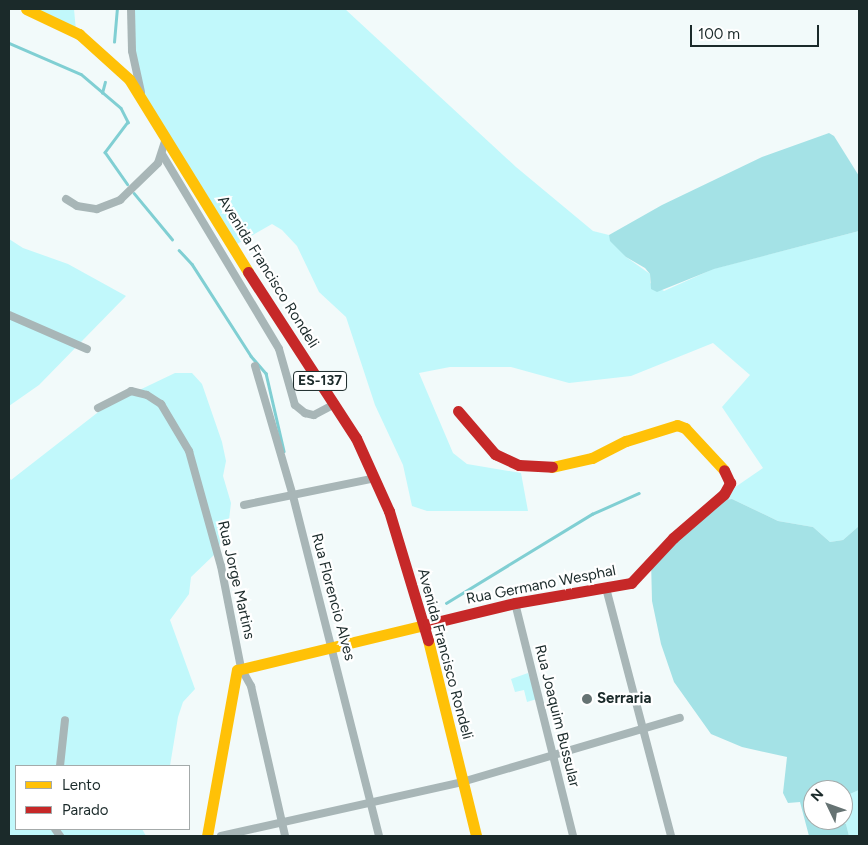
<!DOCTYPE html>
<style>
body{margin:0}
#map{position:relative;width:868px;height:845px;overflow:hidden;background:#f2fafa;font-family:Figtree,sans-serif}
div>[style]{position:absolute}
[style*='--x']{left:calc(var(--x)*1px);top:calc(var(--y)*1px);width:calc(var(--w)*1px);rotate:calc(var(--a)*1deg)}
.green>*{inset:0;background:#c1f8fb}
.forest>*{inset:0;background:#a4e2e6}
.stream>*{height:2.5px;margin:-1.25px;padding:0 1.25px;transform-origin:1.25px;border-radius:1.25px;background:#80cfd3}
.street>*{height:8px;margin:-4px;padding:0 4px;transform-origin:4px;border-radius:4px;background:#a8b6b7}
.slow>*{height:11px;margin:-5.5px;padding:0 5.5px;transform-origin:5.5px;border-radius:5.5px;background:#ffc107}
.jam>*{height:11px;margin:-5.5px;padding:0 5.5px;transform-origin:5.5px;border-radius:5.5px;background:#c62828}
.dots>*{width:14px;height:14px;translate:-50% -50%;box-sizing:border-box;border:2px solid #fff;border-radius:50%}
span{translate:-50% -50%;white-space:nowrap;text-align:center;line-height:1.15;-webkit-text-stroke:4.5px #fff;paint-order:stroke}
.shield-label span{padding:1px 4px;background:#fff;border:1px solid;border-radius:4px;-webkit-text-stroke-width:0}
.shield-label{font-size:14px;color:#1b2a2a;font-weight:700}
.street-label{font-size:15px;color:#1b2a2a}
.poi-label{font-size:15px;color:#1b2a2a;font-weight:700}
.left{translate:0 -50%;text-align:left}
.frame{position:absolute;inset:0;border:10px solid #1b2a2a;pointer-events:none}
.legend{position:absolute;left:15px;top:765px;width:175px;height:65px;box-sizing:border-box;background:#fff;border:1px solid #a4aaaa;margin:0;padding:6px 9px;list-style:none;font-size:15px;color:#1b2a2a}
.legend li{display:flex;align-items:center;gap:10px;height:25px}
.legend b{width:25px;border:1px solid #a4aaaa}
.north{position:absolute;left:803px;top:780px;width:50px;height:50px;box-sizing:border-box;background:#fff;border:1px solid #a4aaaa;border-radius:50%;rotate:312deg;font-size:14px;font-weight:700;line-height:20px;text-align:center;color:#1b2a2a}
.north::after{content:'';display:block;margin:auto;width:18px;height:22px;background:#667373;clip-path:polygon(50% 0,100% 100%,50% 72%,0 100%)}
.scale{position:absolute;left:690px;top:25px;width:129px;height:22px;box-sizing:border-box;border:2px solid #1b2a2a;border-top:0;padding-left:6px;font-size:15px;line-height:18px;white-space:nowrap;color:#1b2a2a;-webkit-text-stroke:4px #fff;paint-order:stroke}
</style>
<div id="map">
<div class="green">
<i style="clip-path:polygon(20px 9px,74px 9px,76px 31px,25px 10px)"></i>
<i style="clip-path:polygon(130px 9px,345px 9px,516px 167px,593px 231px,609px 235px,626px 257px,650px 274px,650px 283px,664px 291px,713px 269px,859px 231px,859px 526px,843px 540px,830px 542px,813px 527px,778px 521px,732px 499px,715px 501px,763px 468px,722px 407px,750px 375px,713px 343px,631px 376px,569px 383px,511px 367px,450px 367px,419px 373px,453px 453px,467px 464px,521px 473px,528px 511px,427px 511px,412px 506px,403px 465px,375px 405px,346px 317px,319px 292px,297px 246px,282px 230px,272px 224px,237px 244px,139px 86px)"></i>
<i style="clip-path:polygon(9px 239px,23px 248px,68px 264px,126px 296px,39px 385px,9px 406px)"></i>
<i style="clip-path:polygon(175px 373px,192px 373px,202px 384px,222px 442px,226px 461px,223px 476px,231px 503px,228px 528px,215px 554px,191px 577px,189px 594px,170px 620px,195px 689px,183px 702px,178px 717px,170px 766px,16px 766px,16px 829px,142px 829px,146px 836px,9px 836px,9px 477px,11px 480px,106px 406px)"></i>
<i style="clip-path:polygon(528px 673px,537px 699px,527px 702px,524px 690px,515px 692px,511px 679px)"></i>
<i style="clip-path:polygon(859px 790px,859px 836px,849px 836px,846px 824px,839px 820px,843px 820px,843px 797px)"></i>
</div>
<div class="forest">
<i style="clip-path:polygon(829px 133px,834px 136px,859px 176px,859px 231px,714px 269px,657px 292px,651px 289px,650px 274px,645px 268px,626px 257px,610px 241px,609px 235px,662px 205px,762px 157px)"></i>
<i style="clip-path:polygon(732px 499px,778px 521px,813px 527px,830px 542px,843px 540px,859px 526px,859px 790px,843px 797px,843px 790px,813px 790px,813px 820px,839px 820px,846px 824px,849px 836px,809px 836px,800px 802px,788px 803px,783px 793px,787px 757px,742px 747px,711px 734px,674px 682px,661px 644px,652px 601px,651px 560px,715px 501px)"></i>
</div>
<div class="stream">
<i style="--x:114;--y:42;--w:33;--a:-85"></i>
<i style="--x:9;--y:43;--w:78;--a:23.3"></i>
<i style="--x:81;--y:74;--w:52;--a:40.4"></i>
<i style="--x:121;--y:108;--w:16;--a:63"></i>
<i style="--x:128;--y:122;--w:38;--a:127"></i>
<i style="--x:105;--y:152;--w:39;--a:55"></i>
<i style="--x:102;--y:93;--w:11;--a:-75"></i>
<i style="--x:134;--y:193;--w:60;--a:50.4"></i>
<i style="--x:179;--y:250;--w:19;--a:47"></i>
<i style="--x:192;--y:264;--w:109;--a:57.3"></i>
<i style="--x:251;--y:356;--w:23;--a:49"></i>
<i style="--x:266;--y:373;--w:80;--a:77"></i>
<i style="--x:446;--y:603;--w:171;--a:-31.4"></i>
<i style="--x:592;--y:514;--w:51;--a:-24.1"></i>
</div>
<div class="street">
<i style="--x:131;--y:9;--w:42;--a:88.6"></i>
<i style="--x:132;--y:51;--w:42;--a:77.6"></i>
<i style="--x:162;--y:154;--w:227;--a:59"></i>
<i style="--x:279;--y:349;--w:58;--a:74.1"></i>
<i style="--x:295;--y:405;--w:13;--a:39"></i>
<i style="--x:305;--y:413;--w:9;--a:13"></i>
<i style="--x:314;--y:415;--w:24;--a:-28"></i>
<i style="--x:66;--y:199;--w:13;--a:32"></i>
<i style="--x:77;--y:206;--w:20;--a:9"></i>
<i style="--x:97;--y:209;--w:25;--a:-21"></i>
<i style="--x:120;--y:200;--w:53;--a:-44.2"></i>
<i style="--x:158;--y:163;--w:26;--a:-72"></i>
<i style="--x:9;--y:315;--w:85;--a:23.6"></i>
<i style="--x:255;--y:366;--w:135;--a:73.7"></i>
<i style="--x:293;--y:496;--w:351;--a:75.8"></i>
<i style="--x:98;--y:408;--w:37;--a:-27"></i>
<i style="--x:131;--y:391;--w:16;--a:14"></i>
<i style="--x:147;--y:395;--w:17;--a:33"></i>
<i style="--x:161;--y:404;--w:55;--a:59.2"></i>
<i style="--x:189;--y:451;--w:119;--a:74.5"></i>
<i style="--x:221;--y:566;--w:104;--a:78.9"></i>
<i style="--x:241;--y:668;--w:21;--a:61"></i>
<i style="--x:251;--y:686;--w:154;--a:77.2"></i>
<i style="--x:244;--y:505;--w:134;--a:-11.6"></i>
<i style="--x:606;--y:588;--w:256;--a:75.3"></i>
<i style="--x:515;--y:603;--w:240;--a:76"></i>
<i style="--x:60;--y:766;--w:46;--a:-83.8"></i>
<i style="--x:55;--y:829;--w:9;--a:54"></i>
<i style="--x:221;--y:836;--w:247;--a:-12.6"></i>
<i style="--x:462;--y:782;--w:227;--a:-16.4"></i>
</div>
<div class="slow">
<i style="--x:26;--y:9;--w:59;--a:25.3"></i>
<i style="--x:79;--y:34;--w:67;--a:42"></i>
<i style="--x:129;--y:79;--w:227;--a:58.3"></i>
<i style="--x:552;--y:467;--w:41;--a:-12.7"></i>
<i style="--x:592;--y:458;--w:38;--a:-27"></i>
<i style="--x:626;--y:441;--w:53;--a:-17.4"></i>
<i style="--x:677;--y:425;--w:9;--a:21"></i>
<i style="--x:685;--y:428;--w:57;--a:47.1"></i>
<i style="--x:428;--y:640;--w:202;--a:76.2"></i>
<i style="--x:207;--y:836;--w:169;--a:-79.8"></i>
<i style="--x:237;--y:670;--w:196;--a:-13.5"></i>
</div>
<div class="jam">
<i style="--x:248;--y:272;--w:198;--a:57"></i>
<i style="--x:356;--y:438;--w:80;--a:65.7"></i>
<i style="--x:389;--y:511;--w:135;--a:73.2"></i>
<i style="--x:458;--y:411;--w:57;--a:49.3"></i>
<i style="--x:495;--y:454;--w:26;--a:25"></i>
<i style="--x:519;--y:465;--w:33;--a:3"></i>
<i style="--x:428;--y:624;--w:89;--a:-13.6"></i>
<i style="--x:515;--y:603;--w:118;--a:-9.8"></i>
<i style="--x:631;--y:583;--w:62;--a:-47"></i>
<i style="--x:673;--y:538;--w:67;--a:-40.8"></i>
<i style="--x:724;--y:494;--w:13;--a:-61"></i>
<i style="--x:730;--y:483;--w:14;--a:-115"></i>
</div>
<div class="dots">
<i style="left:587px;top:699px;background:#667373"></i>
</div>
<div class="shield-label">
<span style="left:320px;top:381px">ES-137</span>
</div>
<div class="street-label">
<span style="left:268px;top:272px;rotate:58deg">Avenida Francisco Rondeli</span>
<span style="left:236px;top:580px;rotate:77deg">Rua Jorge Martins</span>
<span style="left:541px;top:585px;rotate:-11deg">Rua Germano Wesphal</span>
<span style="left:333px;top:597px;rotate:75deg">Rua Florencio Alves</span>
<span style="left:445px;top:654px;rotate:75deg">Avenida Francisco Rondeli</span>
<span style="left:557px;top:716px;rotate:76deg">Rua Joaquim Bussular</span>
</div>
<div class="poi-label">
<span class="left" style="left:597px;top:699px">Serraria</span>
</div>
<div class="frame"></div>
<ul class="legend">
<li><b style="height:6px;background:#ffc107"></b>Lento</li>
<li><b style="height:6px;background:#c62828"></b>Parado</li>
</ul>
<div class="north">N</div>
<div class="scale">100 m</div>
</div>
